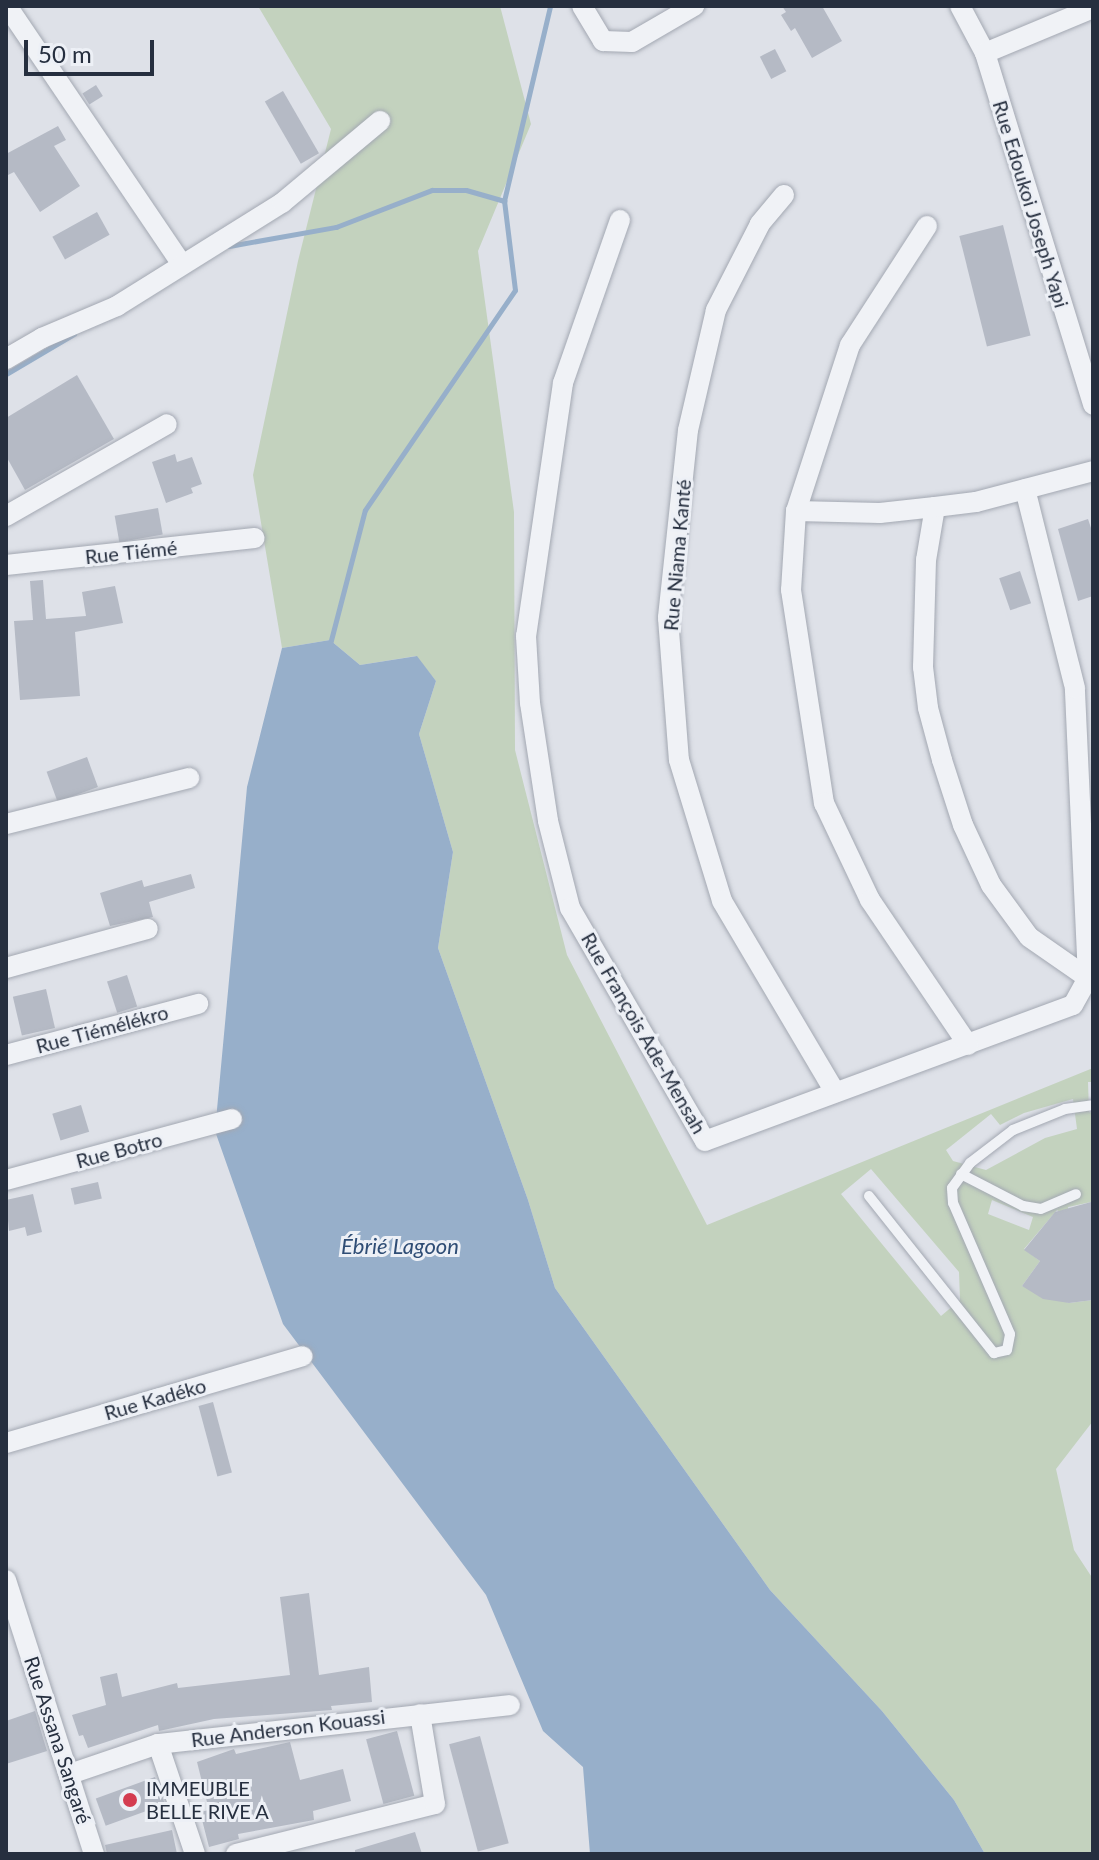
<!DOCTYPE html>
<meta charset="utf-8">
<style>
body{margin:0}
#map{position:relative;width:1099px;height:1860px;overflow:hidden;background:#dee1e8;font-family:Lato,sans-serif}
div>[style]{position:absolute}
[style*='--x']{left:calc(var(--x)*1px);top:calc(var(--y)*1px);width:calc(var(--w)*1px);rotate:calc(var(--a)*1deg)}
.green>*{inset:0;background:#c3d2be}
.water>*{inset:0;background:#97afca}
.stream>*{height:5px;margin:-2.5px;padding:0 2.5px;transform-origin:2.5px;border-radius:2.5px;background:#97afca}
.building>*{inset:0;background:#b5bac5;transform-origin:0 0}
.roads{filter:drop-shadow(0 0 2px #a3a8b2) drop-shadow(0 0 2px #a3a8b2)}
.lane>*{height:10px;margin:-5px;padding:0 5px;transform-origin:5px;border-radius:5px;background:#f0f2f6}
.street>*{height:20px;margin:-10px;padding:0 10px;transform-origin:10px;border-radius:10px;background:#f0f2f6}
.dots>*{width:22px;height:22px;translate:-50% -50%;box-sizing:border-box;border:4px solid #edf0f6;border-radius:50%}
span{translate:-50% -50%;white-space:nowrap;text-align:center;line-height:1.15;-webkit-text-stroke:6px #edf0f6;paint-order:stroke}
.street-label{font-size:20px;color:#262f3f}
.poi-label{font-size:20px;color:#262f3f}
.left{translate:0 -50%;text-align:left}
.water-label{font-size:22px;color:#2f4d75;font-style:italic}
.frame{position:absolute;inset:0;border:8px solid #262f3f;pointer-events:none}
.scale{position:absolute;left:24px;top:40px;width:130px;height:36px;box-sizing:border-box;border:4px solid #262f3f;border-top:0;padding-left:10px;font-size:24px;line-height:28px;white-space:nowrap;color:#262f3f;-webkit-text-stroke:6px #edf0f6;paint-order:stroke}
</style>
<div id="map">
<div class="green">
<i style="clip-path:polygon(evenodd,258px 6px,500px 6px,531px 124px,478px 251px,514px 512px,515px 750px,567px 955px,707px 1225px,1093px 1068px,1093px 1082px,1088px 1082px,1089px 1112px,1093px 1113px,1093px 1210px,1091px 1202px,1068px 1207px,1069px 1218px,1057px 1210px,1024px 1249px,1040px 1261px,1022px 1286px,1069px 1303px,1093px 1300px,1093px 1421px,1056px 1469px,1074px 1550px,1093px 1579px,1093px 1854px,985px 1854px,954px 1800px,882px 1711px,770px 1590px,555px 1288px,528px 1200px,438px 948px,453px 852px,419px 734px,436px 681px,416px 656px,360px 665px,330px 640px,282px 648px,253px 475px,298px 261px,331px 129px,258px 6px,1073px 1099px,1077px 1129px,1045px 1138px,986px 1170px,953px 1161px,946px 1150px,991px 1114px,1000px 1125px,1024px 1113px,1073px 1099px,258px 6px,871px 1169px,959px 1272px,960px 1300px,941px 1316px,841px 1194px,871px 1169px,258px 6px,992px 1200px,1033px 1217px,1029px 1230px,988px 1214px,992px 1200px)"></i>
</div>
<div class="water">
<i style="clip-path:polygon(330px 640px,360px 665px,417px 656px,436px 681px,419px 734px,453px 852px,438px 948px,528px 1200px,555px 1288px,770px 1590px,882px 1711px,954px 1800px,985px 1854px,590px 1854px,583px 1767px,543px 1731px,486px 1595px,283px 1324px,215px 1131px,247px 787px,282px 648px)"></i>
</div>
<div class="stream">
<i style="--x:229;--y:246;--w:109;--a:-10.1"></i>
<i style="--x:336;--y:227;--w:103;--a:-21.1"></i>
<i style="--x:432;--y:190;--w:34;--a:0"></i>
<i style="--x:466;--y:190;--w:40;--a:16"></i>
<i style="--x:6;--y:374;--w:79;--a:-30.5"></i>
<i style="--x:330;--y:644;--w:138;--a:-75.4"></i>
<i style="--x:365;--y:510;--w:266;--a:-55.7"></i>
<i style="--x:515;--y:290;--w:90;--a:-97"></i>
<i style="--x:504;--y:201;--w:200;--a:-76.7"></i>
</div>
<div class="building">
<i style="clip-path:polygon(782px 6px,822px 6px,842px 41px,812px 58px,795px 28px,791px 31px,781px 15px,786px 12px)"></i>
<i style="left:775px;top:49px;width:25px;height:17px;rotate:63deg"></i>
<i style="left:96px;top:85px;width:13px;height:16px;rotate:58deg"></i>
<i style="left:283px;top:91px;width:72px;height:21px;rotate:60deg"></i>
<i style="clip-path:polygon(58px 126px,66px 140px,54px 146px,80px 186px,40px 212px,14px 172px,6px 176px,6px 154px)"></i>
<i style="left:97px;top:212px;width:26px;height:51px;rotate:61deg"></i>
<i style="left:1003px;top:225px;width:114px;height:45px;rotate:76deg"></i>
<i style="clip-path:polygon(77px 375px,114px 439px,25px 490px,6px 456px,6px 418px)"></i>
<i style="clip-path:polygon(175px 454px,177px 462px,192px 457px,202px 484px,191px 488px,193px 493px,166px 503px,152px 462px)"></i>
<i style="left:158px;top:508px;width:27px;height:44px;rotate:80deg"></i>
<i style="clip-path:polygon(1088px 519px,1093px 534px,1093px 596px,1078px 601px,1058px 529px)"></i>
<i style="left:1020px;top:571px;width:34px;height:22px;rotate:71deg"></i>
<i style="clip-path:polygon(43px 580px,46px 619px,86px 616px,82px 592px,115px 586px,123px 623px,75px 632px,80px 696px,20px 700px,14px 621px,33px 620px,30px 581px)"></i>
<i style="left:87px;top:757px;width:32px;height:43px;rotate:70deg"></i>
<i style="clip-path:polygon(191px 874px,195px 888px,149px 902px,153px 917px,110px 926px,100px 893px,142px 880px,144px 887px)"></i>
<i style="left:127px;top:975px;width:33px;height:21px;rotate:72deg"></i>
<i style="left:46px;top:989px;width:40px;height:34px;rotate:77deg"></i>
<i style="left:81px;top:1105px;width:28px;height:30px;rotate:73deg"></i>
<i style="left:98px;top:1182px;width:17px;height:28px;rotate:77deg"></i>
<i style="clip-path:polygon(33px 1194px,42px 1232px,27px 1236px,25px 1227px,9px 1231px,6px 1200px)"></i>
<i style="clip-path:polygon(1091px 1202px,1093px 1300px,1069px 1303px,1043px 1299px,1022px 1286px,1040px 1261px,1024px 1250px,1055px 1212px)"></i>
<i style="left:213px;top:1402px;width:73px;height:15px;rotate:75deg"></i>
<i style="clip-path:polygon(309px 1593px,319px 1675px,369px 1667px,372px 1702px,331px 1706px,332px 1710px,214px 1719px,159px 1731px,158px 1725px,88px 1748px,83px 1735px,79px 1736px,72px 1715px,106px 1705px,100px 1677px,117px 1673px,122px 1697px,177px 1683px,178px 1688px,290px 1675px,280px 1597px)"></i>
<i style="clip-path:polygon(35px 1711px,47px 1751px,6px 1764px,6px 1721px)"></i>
<i style="left:397px;top:1731px;width:67px;height:32px;rotate:75deg"></i>
<i style="left:480px;top:1736px;width:111px;height:32px;rotate:75deg"></i>
<i style="clip-path:polygon(290px 1742px,300px 1780px,343px 1769px,351px 1801px,313px 1811px,314px 1820px,238px 1834px,239px 1839px,209px 1847px,200px 1812px,209px 1810px,197px 1762px,234px 1749px,236px 1754px)"></i>
<i style="left:155px;top:1777px;width:29px;height:63px;rotate:70deg"></i>
<i style="clip-path:polygon(172px 1830px,177px 1854px,107px 1854px,105px 1845px)"></i>
<i style="clip-path:polygon(415px 1832px,422px 1854px,355px 1854px,355px 1850px)"></i>
</div>
<div class="roads">
<div class="lane">
<i style="--x:961;--y:1174;--w:70;--a:27.3"></i>
<i style="--x:1023;--y:1206;--w:18;--a:9"></i>
<i style="--x:1041;--y:1209;--w:38;--a:-23"></i>
<i style="--x:869;--y:1196;--w:201;--a:51.5"></i>
<i style="--x:994;--y:1353;--w:13;--a:-13"></i>
<i style="--x:1007;--y:1350;--w:16;--a:-79"></i>
<i style="--x:1010;--y:1334;--w:143;--a:-113.5"></i>
<i style="--x:953;--y:1203;--w:15;--a:-94"></i>
<i style="--x:952;--y:1188;--w:31;--a:-54"></i>
<i style="--x:970;--y:1163;--w:54;--a:-37.5"></i>
<i style="--x:1013;--y:1130;--w:56;--a:-22"></i>
<i style="--x:1065;--y:1109;--w:28;--a:-8"></i>
</div>
<div class="street">
<i style="--x:7;--y:6;--w:312;--a:55.9"></i>
<i style="--x:582;--y:6;--w:41;--a:59"></i>
<i style="--x:603;--y:41;--w:29;--a:2"></i>
<i style="--x:632;--y:42;--w:72;--a:-30.1"></i>
<i style="--x:960;--y:6;--w:53;--a:62"></i>
<i style="--x:985;--y:53;--w:368;--a:72.9"></i>
<i style="--x:985;--y:53;--w:117;--a:-22.6"></i>
<i style="--x:784;--y:195;--w:38;--a:130"></i>
<i style="--x:760;--y:224;--w:97;--a:117.1"></i>
<i style="--x:716;--y:310;--w:123;--a:103.1"></i>
<i style="--x:688;--y:430;--w:189;--a:96.1"></i>
<i style="--x:668;--y:618;--w:142;--a:85.6"></i>
<i style="--x:679;--y:760;--w:147;--a:73"></i>
<i style="--x:722;--y:901;--w:222;--a:59.4"></i>
<i style="--x:620;--y:220;--w:173;--a:109.3"></i>
<i style="--x:563;--y:383;--w:256;--a:98.3"></i>
<i style="--x:526;--y:636;--w:67;--a:86.6"></i>
<i style="--x:530;--y:703;--w:119;--a:81.3"></i>
<i style="--x:548;--y:821;--w:90;--a:75.8"></i>
<i style="--x:570;--y:908;--w:269;--a:59.9"></i>
<i style="--x:705;--y:1141;--w:392;--a:-20.3"></i>
<i style="--x:1073;--y:1005;--w:31;--a:-61"></i>
<i style="--x:1088;--y:978;--w:290;--a:-92.6"></i>
<i style="--x:1075;--y:688;--w:205;--a:-104.1"></i>
<i style="--x:927;--y:226;--w:142;--a:122.9"></i>
<i style="--x:850;--y:345;--w:175;--a:108"></i>
<i style="--x:796;--y:511;--w:79;--a:93.6"></i>
<i style="--x:791;--y:590;--w:216;--a:81.2"></i>
<i style="--x:824;--y:803;--w:107;--a:64.6"></i>
<i style="--x:870;--y:900;--w:175;--a:55.9"></i>
<i style="--x:6;--y:359;--w:42;--a:-30.3"></i>
<i style="--x:42;--y:338;--w:82;--a:-23.1"></i>
<i style="--x:117;--y:306;--w:195;--a:-32"></i>
<i style="--x:282;--y:203;--w:128;--a:-39.9"></i>
<i style="--x:935;--y:507;--w:54;--a:99.6"></i>
<i style="--x:926;--y:560;--w:107;--a:91.6"></i>
<i style="--x:923;--y:667;--w:41;--a:83"></i>
<i style="--x:928;--y:708;--w:54;--a:74.9"></i>
<i style="--x:942;--y:760;--w:68;--a:72.1"></i>
<i style="--x:963;--y:825;--w:66;--a:65"></i>
<i style="--x:991;--y:885;--w:64;--a:53.8"></i>
<i style="--x:1029;--y:937;--w:72;--a:34.8"></i>
<i style="--x:796;--y:511;--w:84;--a:1.4"></i>
<i style="--x:880;--y:513;--w:55;--a:-6.2"></i>
<i style="--x:935;--y:507;--w:41;--a:-7"></i>
<i style="--x:976;--y:502;--w:121;--a:-14.8"></i>
<i style="--x:6;--y:516;--w:185;--a:-29.7"></i>
<i style="--x:6;--y:565;--w:250;--a:-6.2"></i>
<i style="--x:6;--y:824;--w:189;--a:-14.1"></i>
<i style="--x:6;--y:968;--w:147;--a:-15.4"></i>
<i style="--x:6;--y:1055;--w:199;--a:-14.9"></i>
<i style="--x:6;--y:1180;--w:234;--a:-15.1"></i>
<i style="--x:6;--y:1443;--w:309;--a:-16.3"></i>
<i style="--x:6;--y:1580;--w:288;--a:72.2"></i>
<i style="--x:158;--y:1744;--w:116;--a:71.4"></i>
<i style="--x:70;--y:1774;--w:93;--a:-18.8"></i>
<i style="--x:158;--y:1744;--w:354;--a:-6.3"></i>
<i style="--x:236;--y:1854;--w:205;--a:-14.1"></i>
<i style="--x:435;--y:1804;--w:91;--a:-99.5"></i>
</div>
</div>
<div class="dots">
<i style="left:130px;top:1800px;background:#d43c50"></i>
</div>
<div class="street-label">
<span style="left:1031px;top:204px;rotate:73deg">Rue Edoukoi Joseph Yapi</span>
<span style="left:131px;top:552px;rotate:-6deg">Rue Tiémé</span>
<span style="left:677px;top:555px;rotate:-85deg">Rue Niama Kanté</span>
<span style="left:102px;top:1029px;rotate:-15deg">Rue Tiémélékro</span>
<span style="left:644px;top:1033px;rotate:60deg">Rue François Ade-Mensah</span>
<span style="left:119px;top:1150px;rotate:-15deg">Rue Botro</span>
<span style="left:155px;top:1399px;rotate:-16deg">Rue Kadéko</span>
<span style="left:288px;top:1728px;rotate:-7deg">Rue Anderson Kouassi</span>
<span style="left:58px;top:1740px;rotate:72deg">Rue Assana Sangaré</span>
</div>
<div class="poi-label">
<span class="left" style="left:146px;top:1800px">IMMEUBLE<br>BELLE RIVE A</span>
</div>
<div class="water-label">
<span style="left:400px;top:1246px">Ébrié Lagoon</span>
</div>
<div class="frame"></div>
<div class="scale">50 m</div>
</div>
